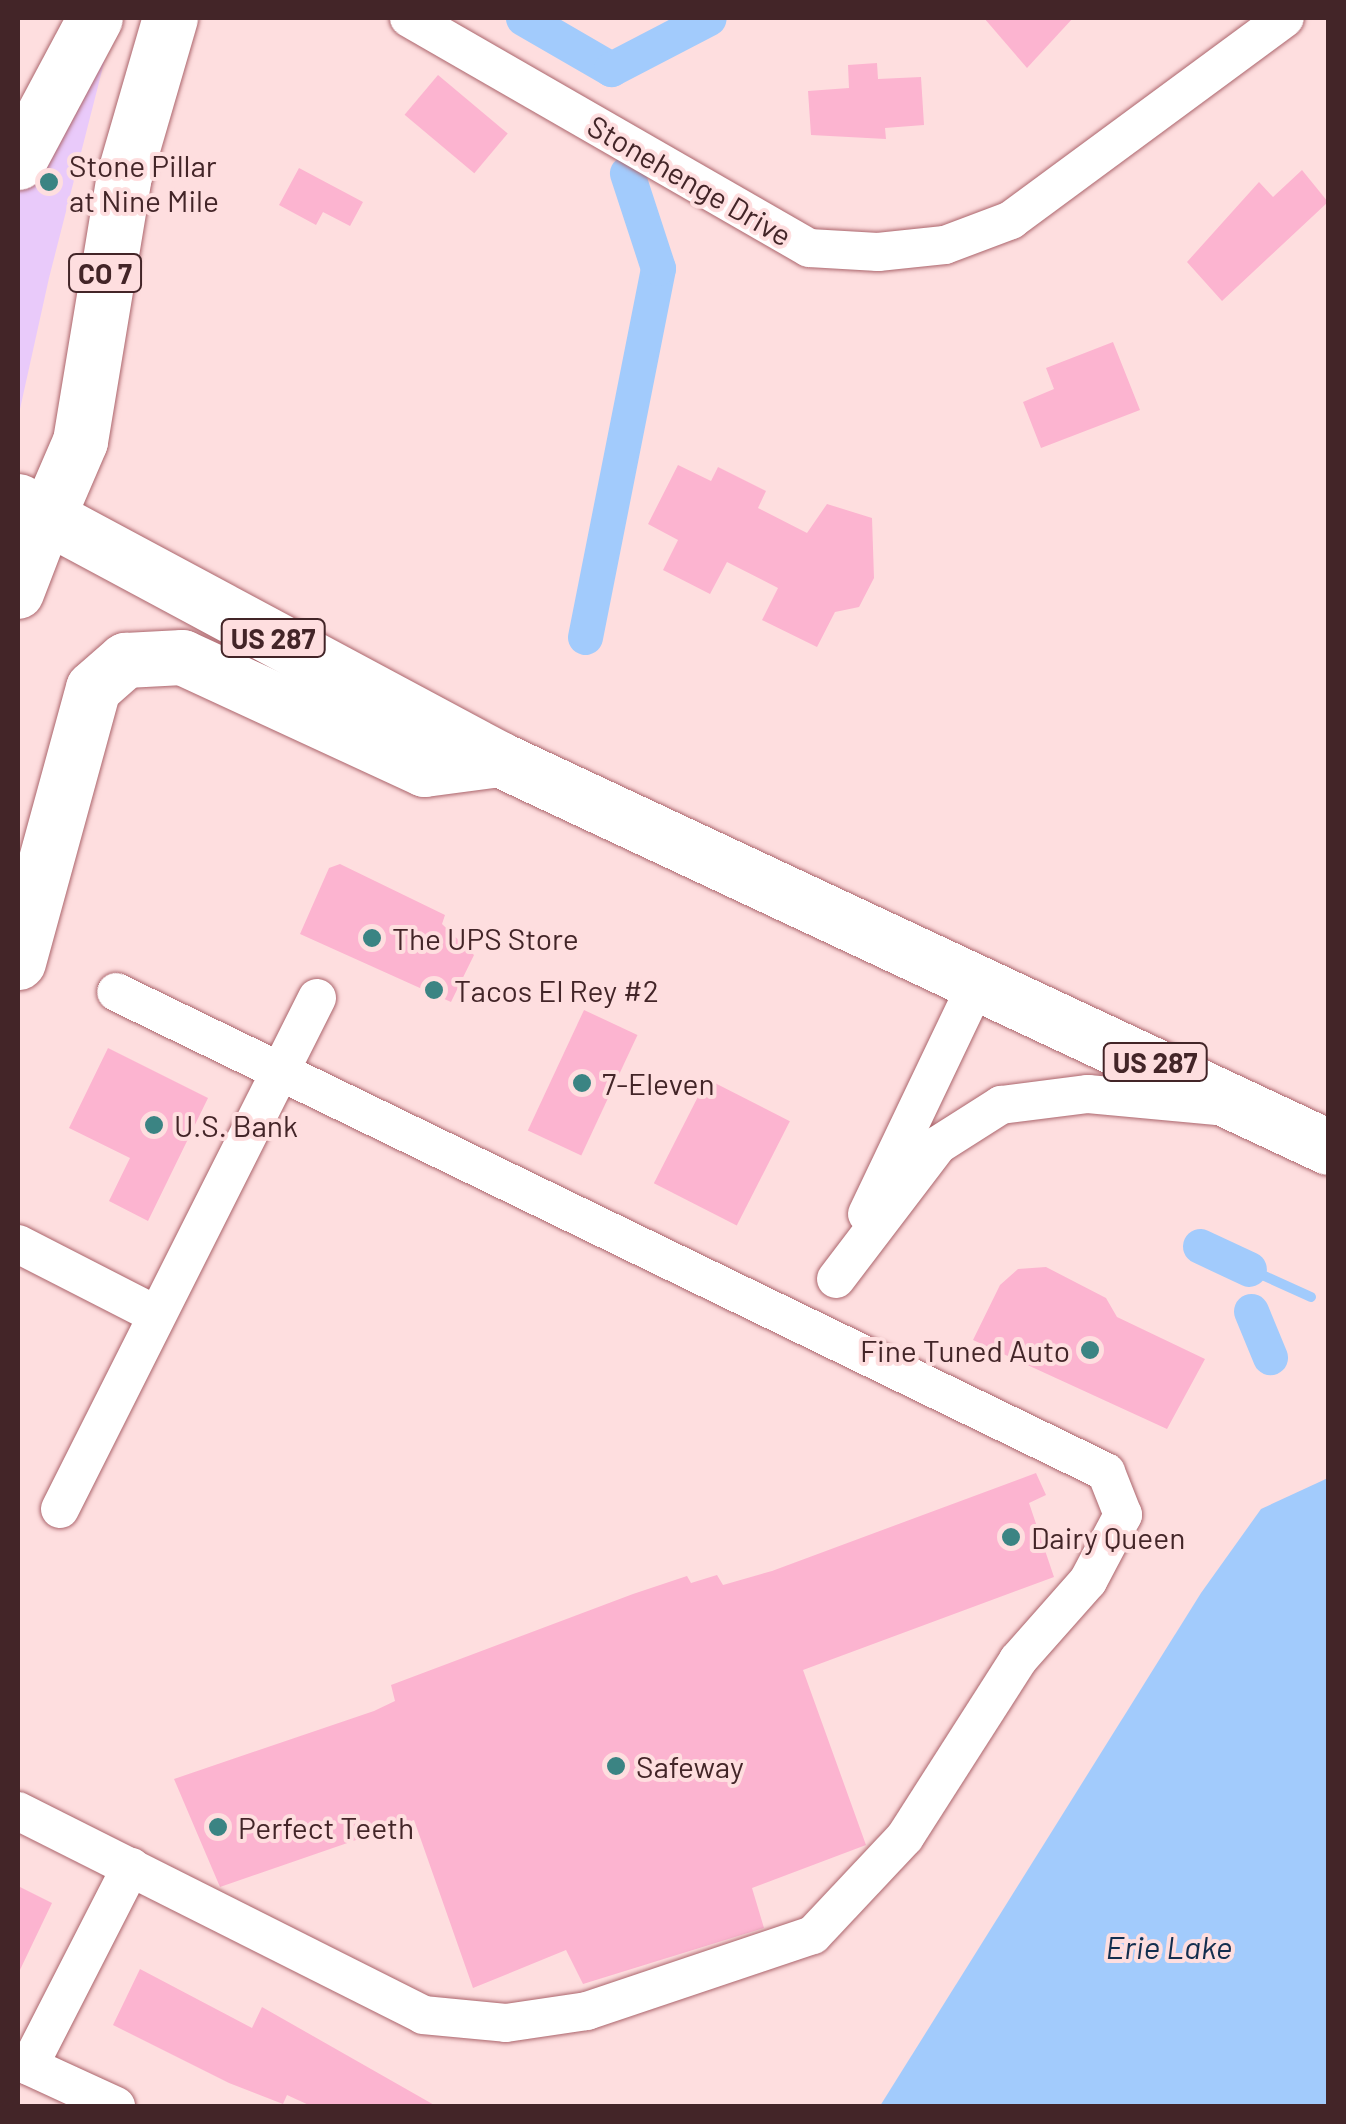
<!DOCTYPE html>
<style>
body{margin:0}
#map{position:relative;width:1346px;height:2124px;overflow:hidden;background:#fededf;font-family:Barlow,sans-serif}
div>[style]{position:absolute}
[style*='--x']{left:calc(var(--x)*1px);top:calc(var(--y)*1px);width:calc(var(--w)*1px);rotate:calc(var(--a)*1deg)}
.green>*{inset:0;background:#e9cafa}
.water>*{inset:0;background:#a2cbfc}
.stream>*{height:10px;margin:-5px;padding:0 5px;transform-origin:5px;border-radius:5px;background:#a2cbfc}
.canal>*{height:35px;margin:-17.5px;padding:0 17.5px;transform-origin:17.5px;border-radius:17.5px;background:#a2cbfc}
.building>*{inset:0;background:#fcb4d0;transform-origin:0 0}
.roads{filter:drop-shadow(0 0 2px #ab656c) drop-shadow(0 0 2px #ab656c)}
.street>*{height:38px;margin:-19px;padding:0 19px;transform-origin:19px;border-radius:19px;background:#fff}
.secondary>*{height:52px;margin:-26px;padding:0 26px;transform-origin:26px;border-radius:26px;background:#fff}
.primary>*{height:55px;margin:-27.5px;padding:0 27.5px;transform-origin:27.5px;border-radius:27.5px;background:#fff}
.dots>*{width:28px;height:28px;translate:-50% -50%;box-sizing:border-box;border:5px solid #fededf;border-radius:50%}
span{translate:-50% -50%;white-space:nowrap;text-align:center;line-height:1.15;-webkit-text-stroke:8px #fededf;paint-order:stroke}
.shield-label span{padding:2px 8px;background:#fededf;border:2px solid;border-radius:8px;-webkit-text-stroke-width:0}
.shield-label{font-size:28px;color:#432528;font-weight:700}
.poi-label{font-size:30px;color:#432528}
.left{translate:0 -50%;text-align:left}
.right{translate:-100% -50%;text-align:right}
.street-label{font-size:30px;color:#432528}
.water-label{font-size:32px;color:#132e4e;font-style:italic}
.frame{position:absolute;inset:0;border:20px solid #432528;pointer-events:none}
</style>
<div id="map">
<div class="green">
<i style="clip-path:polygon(107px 51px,49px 278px,18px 418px,18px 184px)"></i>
</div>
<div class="water">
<i style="clip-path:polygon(1328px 1478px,1328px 2106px,880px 2106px,1201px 1593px,1261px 1509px)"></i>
</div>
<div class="stream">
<i style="--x:1249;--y:1269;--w:68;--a:24.3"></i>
</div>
<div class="canal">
<i style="--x:523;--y:18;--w:102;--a:30.1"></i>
<i style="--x:611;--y:69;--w:110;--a:-27.5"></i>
<i style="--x:585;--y:637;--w:376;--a:-78.8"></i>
<i style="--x:658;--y:268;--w:100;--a:-108.1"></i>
<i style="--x:1200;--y:1246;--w:54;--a:25.1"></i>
<i style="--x:1251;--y:1311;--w:50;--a:67.6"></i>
</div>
<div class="building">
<i style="clip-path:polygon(984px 18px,1073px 18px,1027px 68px)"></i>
<i style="clip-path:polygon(877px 63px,878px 79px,921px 77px,924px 125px,885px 128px,886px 139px,811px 135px,808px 91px,849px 88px,848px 65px)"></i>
<i style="left:438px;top:75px;width:91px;height:52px;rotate:40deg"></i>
<i style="clip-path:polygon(299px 168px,363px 202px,350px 226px,323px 212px,316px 225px,279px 205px)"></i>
<i style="clip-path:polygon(1302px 170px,1328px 202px,1222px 301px,1187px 262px,1259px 182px,1273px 197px)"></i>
<i style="clip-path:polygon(1113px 342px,1140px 410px,1041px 448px,1023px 402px,1054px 389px,1046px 368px)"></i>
<i style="clip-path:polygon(678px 465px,711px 481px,718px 467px,766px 491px,758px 508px,807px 533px,827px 504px,872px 518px,874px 578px,859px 607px,835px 612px,817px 647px,762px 620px,778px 588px,727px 562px,710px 594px,663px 570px,678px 540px,648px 524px)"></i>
<i style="clip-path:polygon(340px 864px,445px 915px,442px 924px,474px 955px,451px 1002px,300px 934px,329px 868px)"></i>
<i style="left:584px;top:1010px;width:59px;height:133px;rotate:25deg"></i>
<i style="clip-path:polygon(108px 1048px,208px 1098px,148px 1221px,109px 1201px,130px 1158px,69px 1128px)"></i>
<i style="left:707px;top:1079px;width:93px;height:117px;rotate:27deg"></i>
<i style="clip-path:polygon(1046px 1267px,1106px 1298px,1117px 1317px,1205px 1359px,1167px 1429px,973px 1340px,1000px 1285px,1018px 1269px)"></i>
<i style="clip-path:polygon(1036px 1473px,1046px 1495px,1029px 1503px,1054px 1577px,803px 1670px,866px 1845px,752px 1888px,764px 1928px,583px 1984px,566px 1950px,473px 1988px,414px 1820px,220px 1887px,174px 1779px,374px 1711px,395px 1701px,391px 1685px,633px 1594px,687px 1576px,691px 1583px,717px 1575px,723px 1585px,772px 1571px)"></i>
<i style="clip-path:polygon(18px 1886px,52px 1903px,18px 1974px)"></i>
<i style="clip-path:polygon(140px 1969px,252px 2028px,262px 2007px,436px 2106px,311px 2106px,287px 2095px,283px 2104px,229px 2083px,113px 2025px)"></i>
</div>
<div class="roads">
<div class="street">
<i style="--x:409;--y:18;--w:461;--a:29.9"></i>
<i style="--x:809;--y:248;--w:69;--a:3.3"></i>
<i style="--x:878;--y:252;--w:67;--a:-6"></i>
<i style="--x:945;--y:245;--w:71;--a:-20.7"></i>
<i style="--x:1011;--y:220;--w:340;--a:-36.4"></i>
<i style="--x:867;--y:1214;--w:263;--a:-64.5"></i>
<i style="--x:18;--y:1244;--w:156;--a:27.1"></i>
<i style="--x:836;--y:1279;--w:168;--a:-52.7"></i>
<i style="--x:938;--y:1145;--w:75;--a:-32.4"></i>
<i style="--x:1001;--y:1105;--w:88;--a:-7.2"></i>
<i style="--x:1088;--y:1094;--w:127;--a:5.4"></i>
<i style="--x:60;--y:1509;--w:572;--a:-63.3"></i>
<i style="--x:18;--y:1811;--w:453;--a:26.7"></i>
<i style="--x:423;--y:2015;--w:83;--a:5.5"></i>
<i style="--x:506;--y:2023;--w:82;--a:-8.4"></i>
<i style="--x:587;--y:2011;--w:238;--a:-18.6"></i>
<i style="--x:813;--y:1935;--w:134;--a:-46.8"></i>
<i style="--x:905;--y:1837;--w:210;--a:-57.4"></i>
<i style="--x:1018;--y:1660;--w:106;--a:-48.5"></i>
<i style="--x:1088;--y:1581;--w:75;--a:-62.1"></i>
<i style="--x:1123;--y:1515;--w:46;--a:-111.6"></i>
<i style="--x:1106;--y:1472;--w:1100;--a:-154.13"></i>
<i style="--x:18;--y:2061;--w:108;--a:24.7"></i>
<i style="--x:29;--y:2066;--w:224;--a:-62.9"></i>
</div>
<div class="secondary">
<i style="--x:18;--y:593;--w:78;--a:-69"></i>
</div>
<div class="primary">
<i style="--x:18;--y:162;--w:163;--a:-61.9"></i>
<i style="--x:18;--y:501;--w:546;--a:28.21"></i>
<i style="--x:499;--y:759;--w:915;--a:25.08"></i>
<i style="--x:46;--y:520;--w:86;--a:-66.7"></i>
<i style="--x:80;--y:441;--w:269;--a:-80.6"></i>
<i style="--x:124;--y:176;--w:165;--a:-73.8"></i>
<i style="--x:18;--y:962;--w:284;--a:-74.7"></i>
<i style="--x:93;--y:688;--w:43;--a:-41.2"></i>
<i style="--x:125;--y:660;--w:57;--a:-3"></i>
<i style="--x:182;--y:657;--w:267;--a:24.8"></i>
<i style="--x:424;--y:769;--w:76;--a:-7.6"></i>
</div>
</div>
<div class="dots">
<i style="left:49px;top:182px;background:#3b8483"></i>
<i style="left:372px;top:938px;background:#3b8483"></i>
<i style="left:434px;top:990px;background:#3b8483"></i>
<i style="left:582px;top:1083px;background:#3b8483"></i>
<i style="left:154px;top:1125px;background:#3b8483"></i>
<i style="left:1090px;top:1350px;background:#3b8483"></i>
<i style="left:1011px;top:1537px;background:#3b8483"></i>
<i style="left:616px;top:1766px;background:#3b8483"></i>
<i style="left:218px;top:1827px;background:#3b8483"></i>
</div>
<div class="shield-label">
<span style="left:105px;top:273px">CO 7</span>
<span style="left:273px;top:638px">US 287</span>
<span style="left:1155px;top:1062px">US 287</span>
</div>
<div class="poi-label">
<span class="left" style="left:69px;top:182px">Stone Pillar<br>at Nine Mile</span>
<span class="left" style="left:392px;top:938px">The UPS Store</span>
<span class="left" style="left:454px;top:990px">Tacos El Rey #2</span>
<span class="left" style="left:602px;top:1083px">7-Eleven</span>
<span class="left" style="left:174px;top:1125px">U.S. Bank</span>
<span class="right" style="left:1070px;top:1350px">Fine Tuned Auto</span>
<span class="left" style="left:1031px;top:1537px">Dairy Queen</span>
<span class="left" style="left:636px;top:1766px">Safeway</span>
<span class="left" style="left:238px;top:1827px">Perfect Teeth</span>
</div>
<div class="street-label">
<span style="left:690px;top:180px;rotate:30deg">Stonehenge Drive</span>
</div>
<div class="water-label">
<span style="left:1169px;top:1946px">Erie Lake</span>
</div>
<div class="frame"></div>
</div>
